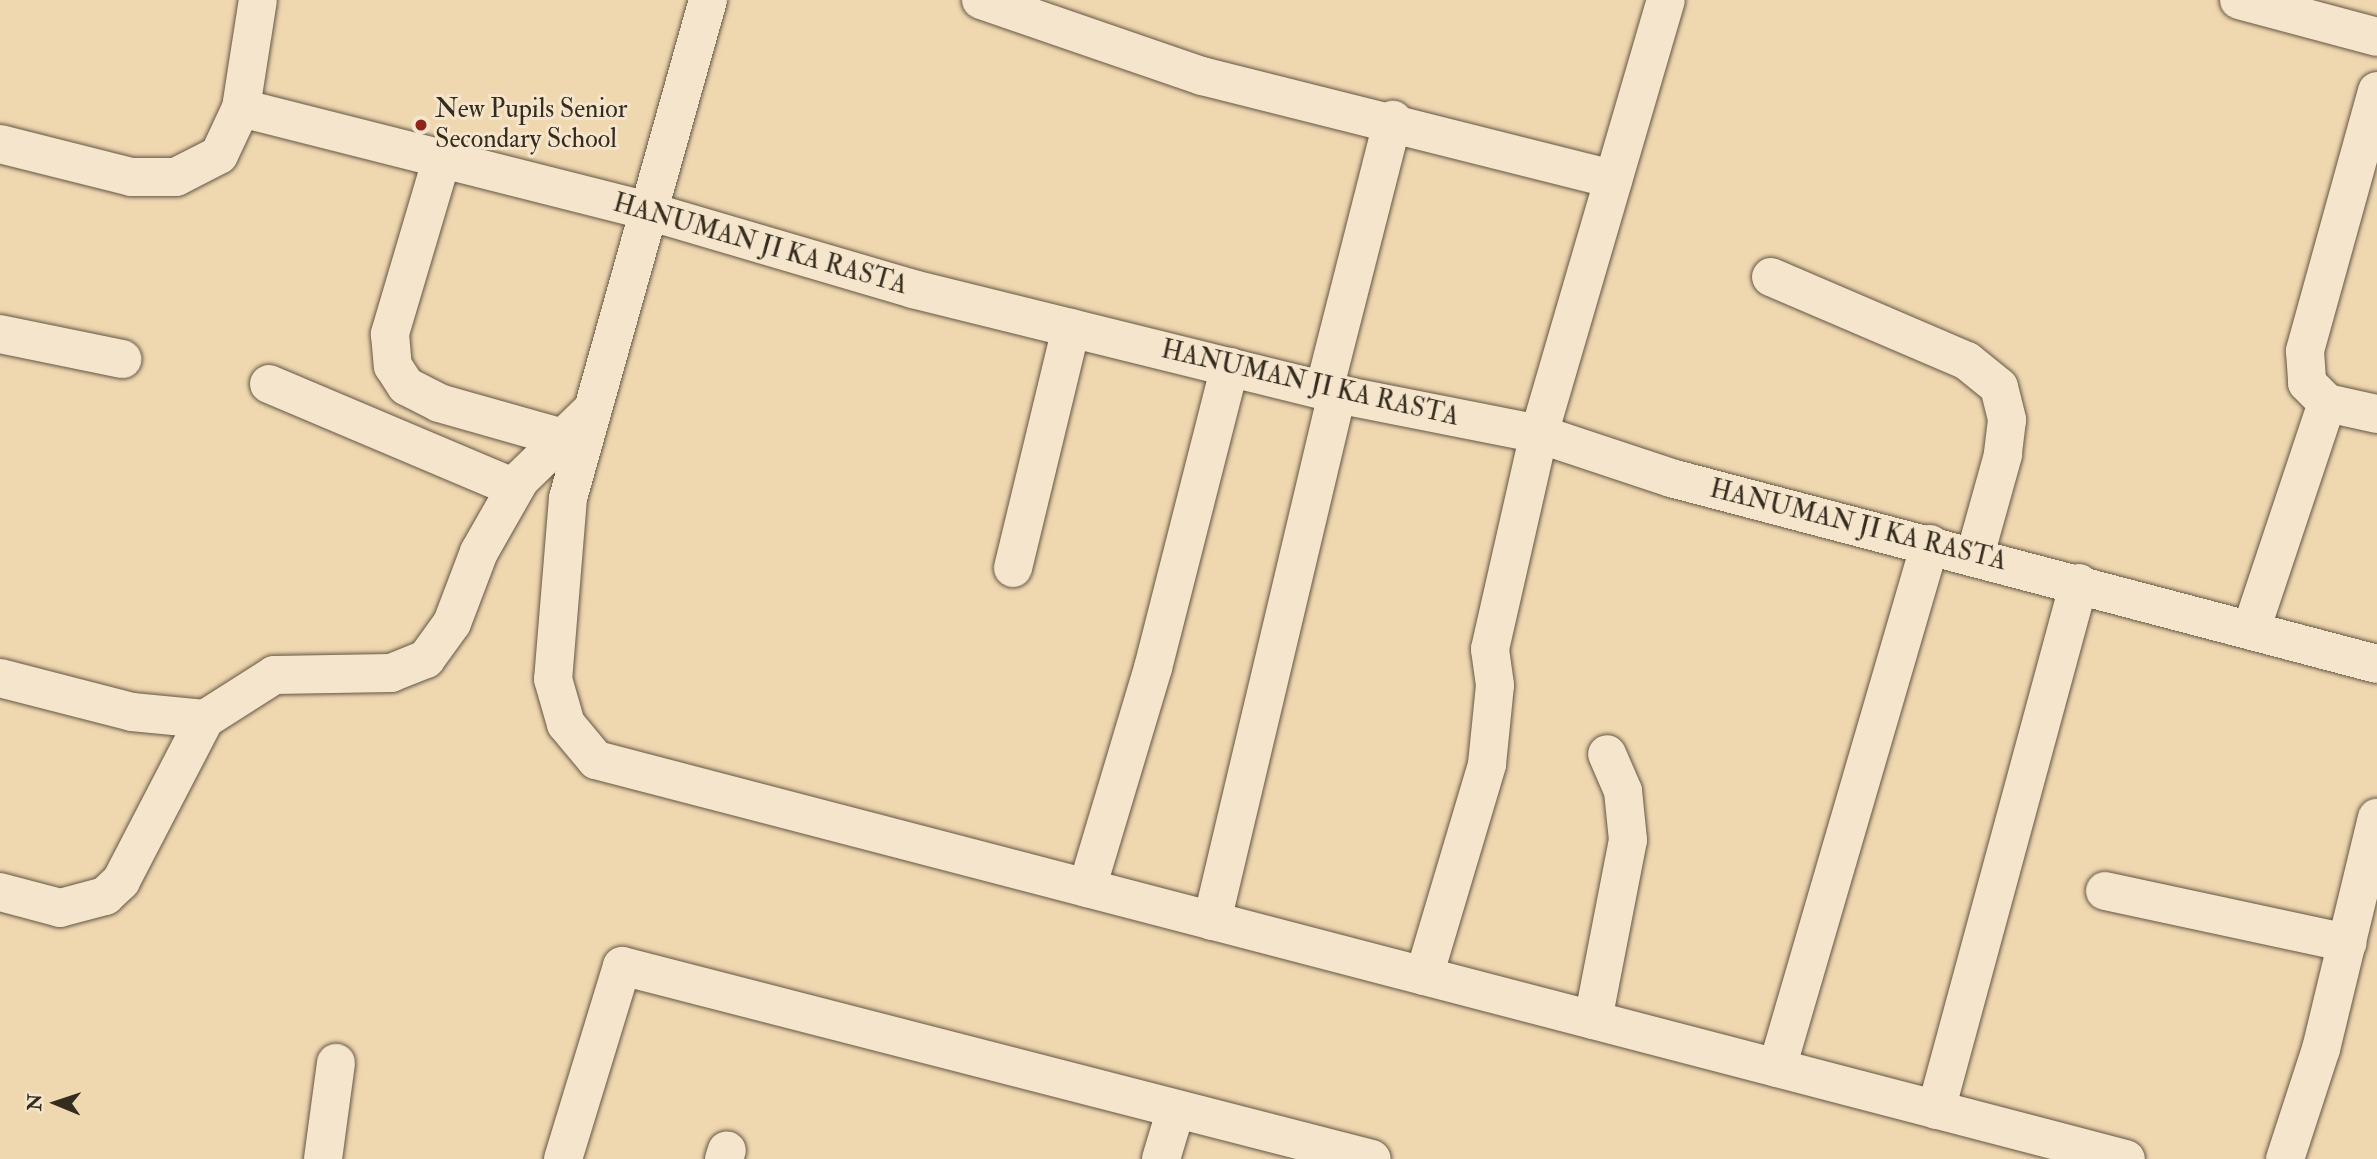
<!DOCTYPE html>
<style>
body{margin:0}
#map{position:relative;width:2377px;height:1159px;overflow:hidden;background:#efd7b0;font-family:"IM FELL Double Pica",serif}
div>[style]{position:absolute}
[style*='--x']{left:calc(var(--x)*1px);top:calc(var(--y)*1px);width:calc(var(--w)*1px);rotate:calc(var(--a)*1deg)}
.roads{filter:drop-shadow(0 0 2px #645744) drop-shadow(0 0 2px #645744)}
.minor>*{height:38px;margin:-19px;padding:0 19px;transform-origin:19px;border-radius:19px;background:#f5e5cc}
.dots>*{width:19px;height:19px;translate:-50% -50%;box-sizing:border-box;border:4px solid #f5e5cc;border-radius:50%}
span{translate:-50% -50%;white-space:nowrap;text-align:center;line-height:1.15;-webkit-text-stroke:6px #f5e5cc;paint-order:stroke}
.poi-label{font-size:26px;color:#352c20}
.left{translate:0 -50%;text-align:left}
.street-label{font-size:26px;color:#352c20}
.north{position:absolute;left:21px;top:1068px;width:70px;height:70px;-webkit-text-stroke:5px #f5e5cc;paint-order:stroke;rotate:272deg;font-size:19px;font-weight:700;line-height:28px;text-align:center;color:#352c20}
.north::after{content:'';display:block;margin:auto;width:24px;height:32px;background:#352c20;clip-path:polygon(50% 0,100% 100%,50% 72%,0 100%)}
</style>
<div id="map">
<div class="roads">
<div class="minor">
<i style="--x:708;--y:0;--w:517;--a:105.7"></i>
<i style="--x:568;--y:498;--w:182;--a:94.7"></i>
<i style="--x:553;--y:679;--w:47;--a:73.9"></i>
<i style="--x:566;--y:724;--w:47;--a:50.2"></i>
<i style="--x:596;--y:760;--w:1581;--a:14.62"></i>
<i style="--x:981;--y:0;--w:234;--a:19"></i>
<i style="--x:1202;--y:76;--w:424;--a:14.1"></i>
<i style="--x:2239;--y:0;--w:143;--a:15"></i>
<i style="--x:2377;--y:91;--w:270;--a:105.5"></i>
<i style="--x:2305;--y:351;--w:32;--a:86"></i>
<i style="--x:2307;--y:383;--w:28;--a:45"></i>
<i style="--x:2327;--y:403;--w:51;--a:12.4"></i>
<i style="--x:241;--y:108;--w:420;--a:14.2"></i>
<i style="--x:648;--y:211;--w:276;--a:16.4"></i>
<i style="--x:913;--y:289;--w:437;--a:13.9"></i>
<i style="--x:1337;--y:394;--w:206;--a:11.2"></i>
<i style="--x:1539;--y:434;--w:139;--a:18.4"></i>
<i style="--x:1671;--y:478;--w:730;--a:14.76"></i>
<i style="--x:0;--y:144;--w:135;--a:14.1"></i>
<i style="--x:131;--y:177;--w:45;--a:0"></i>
<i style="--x:176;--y:177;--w:48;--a:-27.1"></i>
<i style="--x:219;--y:155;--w:52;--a:-64.9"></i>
<i style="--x:241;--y:108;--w:109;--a:-81.1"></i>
<i style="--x:442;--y:158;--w:184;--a:106.5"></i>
<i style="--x:390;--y:334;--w:32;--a:85"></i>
<i style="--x:393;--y:366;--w:24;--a:57"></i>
<i style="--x:406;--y:386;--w:37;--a:27"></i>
<i style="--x:439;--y:403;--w:129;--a:15.8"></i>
<i style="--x:1771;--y:277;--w:213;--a:23.2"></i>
<i style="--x:1967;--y:361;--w:41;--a:39.1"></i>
<i style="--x:1999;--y:387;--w:34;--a:76"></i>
<i style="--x:2007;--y:420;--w:35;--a:97"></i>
<i style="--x:2003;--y:455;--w:104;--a:105.6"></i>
<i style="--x:0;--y:334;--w:125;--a:11.6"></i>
<i style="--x:269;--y:384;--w:267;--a:22.9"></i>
<i style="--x:1324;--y:390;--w:279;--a:-75.7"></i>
<i style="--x:1013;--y:568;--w:247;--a:-76.4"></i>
<i style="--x:2251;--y:630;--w:239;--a:-71.5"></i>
<i style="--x:0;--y:678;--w:136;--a:14.4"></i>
<i style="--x:132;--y:712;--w:73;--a:5.5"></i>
<i style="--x:1087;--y:888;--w:230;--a:-73.3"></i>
<i style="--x:1153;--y:668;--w:311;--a:-75.7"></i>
<i style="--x:2105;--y:891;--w:248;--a:12.1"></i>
<i style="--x:0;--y:892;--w:62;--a:14.9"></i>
<i style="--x:60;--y:908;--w:47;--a:-14.9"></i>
<i style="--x:105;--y:896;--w:22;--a:-43"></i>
<i style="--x:121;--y:881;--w:182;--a:-62.6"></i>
<i style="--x:205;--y:719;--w:82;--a:-32.5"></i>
<i style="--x:274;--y:675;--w:117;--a:-1"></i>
<i style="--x:391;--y:673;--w:38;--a:-22"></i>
<i style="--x:426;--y:659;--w:44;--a:-54.2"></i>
<i style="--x:452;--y:623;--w:76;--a:-69.2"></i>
<i style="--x:479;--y:552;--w:83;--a:-60.3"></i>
<i style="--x:520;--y:480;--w:99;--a:-44.2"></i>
<i style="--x:1212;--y:921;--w:542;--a:-76.66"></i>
<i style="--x:1424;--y:976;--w:221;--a:-73.4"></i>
<i style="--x:1487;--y:764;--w:79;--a:-84.2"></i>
<i style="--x:1495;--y:685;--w:36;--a:-98"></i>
<i style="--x:1490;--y:649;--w:221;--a:-77.2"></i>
<i style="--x:1539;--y:434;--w:452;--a:-73.7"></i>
<i style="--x:1593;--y:1020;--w:183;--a:-79"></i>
<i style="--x:1628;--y:840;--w:49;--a:-95.8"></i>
<i style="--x:1623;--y:791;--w:40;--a:-113.4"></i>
<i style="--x:1777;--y:1068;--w:546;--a:-73.72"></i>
<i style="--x:1936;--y:1110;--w:546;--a:-74.82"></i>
<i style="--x:323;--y:1159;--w:97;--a:-82.3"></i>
<i style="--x:563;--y:1159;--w:202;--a:-73"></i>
<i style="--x:622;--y:966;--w:774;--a:14.43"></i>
<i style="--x:724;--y:1159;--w:9;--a:-72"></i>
<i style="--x:1161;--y:1159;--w:52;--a:-73.3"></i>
<i style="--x:2285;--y:1159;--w:116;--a:-71.9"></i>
<i style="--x:2321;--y:1049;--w:238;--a:-76.4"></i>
</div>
</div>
<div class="dots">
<i style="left:421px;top:125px;background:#8f2418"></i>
</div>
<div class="poi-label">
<span class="left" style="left:435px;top:125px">New Pupils Senior<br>Secondary School</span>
</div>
<div class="street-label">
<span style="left:760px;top:245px;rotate:16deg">HANUMAN JI KA RASTA</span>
<span style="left:1310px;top:384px;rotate:13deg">HANUMAN JI KA RASTA</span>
<span style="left:1858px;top:526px;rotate:14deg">HANUMAN JI KA RASTA</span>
</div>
<div class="north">N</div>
</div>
